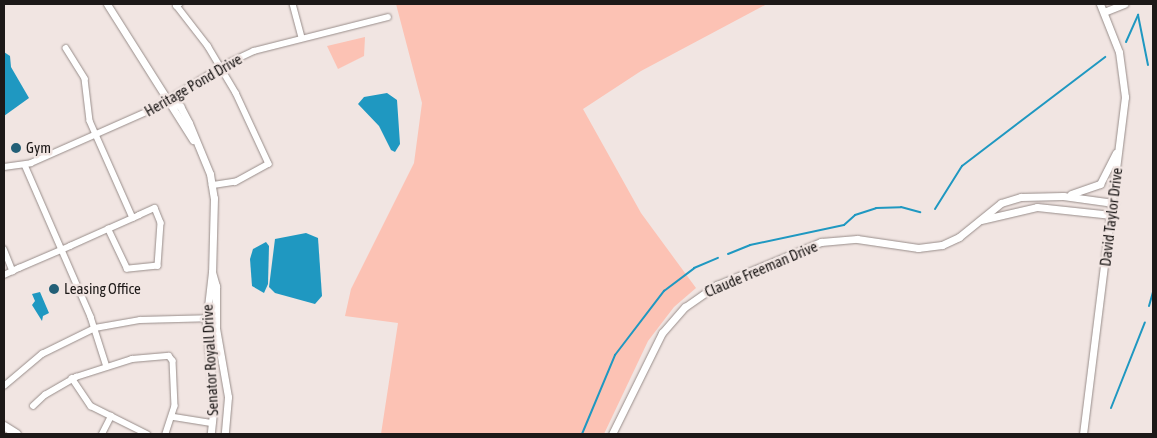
<!DOCTYPE html>
<style>
body{margin:0}
#map{position:relative;width:1157px;height:438px;overflow:hidden;background:#f1e5e2;font-family:"Asap Condensed",sans-serif}
div>[style]{position:absolute}
[style*='--x']{left:calc(var(--x)*1px);top:calc(var(--y)*1px);width:calc(var(--w)*1px);rotate:calc(var(--a)*1deg)}
.green>*{inset:0;background:#fcc2b4}
.water>*{inset:0;background:#1f98c1}
.stream>*{height:2px;margin:-1px;padding:0 1px;transform-origin:1px;border-radius:1px;background:#1f98c1}
.roads{filter:drop-shadow(0 0 1px #988d8a) drop-shadow(0 0 1px #988d8a)}
.minor>*{height:5.5px;margin:-2.75px;padding:0 2.75px;transform-origin:2.75px;border-radius:2.75px;background:#fff}
.tertiary>*{height:7px;margin:-3.5px;padding:0 3.5px;transform-origin:3.5px;border-radius:3.5px;background:#fff}
.secondary>*{height:8px;margin:-4px;padding:0 4px;transform-origin:4px;border-radius:4px;background:#fff}
.dots>*{width:14px;height:14px;translate:-50% -50%;box-sizing:border-box;border:2px solid #f1e5e2;border-radius:50%}
span{translate:-50% -50%;white-space:nowrap;text-align:center;line-height:1.15;-webkit-text-stroke:5px #f1e5e2;paint-order:stroke}
.street-label{font-size:15px;color:#1d1918}
.poi-label{font-size:15px;color:#1d1918}
.left{translate:0 -50%;text-align:left}
.frame{position:absolute;inset:0;border:5px solid #1d1918;pointer-events:none}
</style>
<div id="map">
<div class="green">
<i style="clip-path:polygon(396px 4px,767px 4px,641px 71px,583px 109px,641px 213px,696px 288px,674px 307px,648px 341px,604px 434px,381px 434px,398px 323px,345px 316px,351px 289px,414px 163px,422px 103px)"></i>
<i style="clip-path:polygon(365px 37px,364px 56px,338px 69px,327px 46px)"></i>
</div>
<div class="water">
<i style="clip-path:polygon(4px 52px,10px 56px,11px 67px,29px 98px,4px 116px)"></i>
<i style="clip-path:polygon(387px 93px,397px 100px,400px 144px,395px 152px,391px 150px,379px 126px,358px 104px,364px 97px)"></i>
<i style="clip-path:polygon(306px 233px,318px 238px,322px 296px,315px 304px,275px 293px,269px 287px,275px 239px)"></i>
<i style="clip-path:polygon(266px 242px,269px 246px,268px 284px,264px 293px,252px 286px,250px 259px,253px 249px)"></i>
<i style="clip-path:polygon(40px 292px,49px 313px,43px 316px,42px 321px,32px 305px,35px 301px,32px 294px)"></i>
</div>
<div class="stream">
<i style="--x:1138;--y:15;--w:51;--a:78.7"></i>
<i style="--x:1126;--y:42;--w:30;--a:-66"></i>
<i style="--x:935;--y:209;--w:51;--a:-57.9"></i>
<i style="--x:962;--y:166;--w:180;--a:-37.3"></i>
<i style="--x:728;--y:254;--w:24;--a:-22"></i>
<i style="--x:750;--y:245;--w:96;--a:-12"></i>
<i style="--x:844;--y:225;--w:15;--a:-42"></i>
<i style="--x:855;--y:215;--w:22;--a:-18"></i>
<i style="--x:876;--y:208;--w:25;--a:-2"></i>
<i style="--x:901;--y:207;--w:20;--a:15"></i>
<i style="--x:1149;--y:306;--w:15;--a:-74"></i>
<i style="--x:1111;--y:408;--w:92;--a:-68.4"></i>
<i style="--x:582;--y:434;--w:86;--a:-67.3"></i>
<i style="--x:615;--y:355;--w:81;--a:-52.6"></i>
<i style="--x:664;--y:291;--w:38;--a:-37"></i>
<i style="--x:694;--y:268;--w:26;--a:-23"></i>
</div>
<div class="roads">
<div class="minor">
<i style="--x:180;--y:4;--w:4;--a:146"></i>
<i style="--x:177;--y:6;--w:51;--a:52.2"></i>
<i style="--x:208;--y:46;--w:55;--a:59.2"></i>
<i style="--x:236;--y:93;--w:78;--a:65.1"></i>
<i style="--x:269;--y:164;--w:38;--a:151"></i>
<i style="--x:236;--y:182;--w:24;--a:171"></i>
<i style="--x:293;--y:4;--w:35;--a:75"></i>
<i style="--x:66;--y:48;--w:36;--a:58"></i>
<i style="--x:85;--y:79;--w:42;--a:83.2"></i>
<i style="--x:90;--y:121;--w:106;--a:66.1"></i>
<i style="--x:25;--y:165;--w:166;--a:66.5"></i>
<i style="--x:91;--y:317;--w:52;--a:72.3"></i>
<i style="--x:4;--y:167;--w:27;--a:-8"></i>
<i style="--x:31;--y:163;--w:133;--a:-23.9"></i>
<i style="--x:153;--y:109;--w:84;--a:-31.8"></i>
<i style="--x:224;--y:65;--w:33;--a:-25"></i>
<i style="--x:254;--y:51;--w:138;--a:-14.2"></i>
<i style="--x:4;--y:249;--w:24;--a:68"></i>
<i style="--x:4;--y:275;--w:17;--a:-25"></i>
<i style="--x:19;--y:268;--w:56;--a:-23.3"></i>
<i style="--x:70;--y:246;--w:42;--a:-24.1"></i>
<i style="--x:108;--y:229;--w:34;--a:-24"></i>
<i style="--x:139;--y:215;--w:17;--a:-24"></i>
<i style="--x:155;--y:208;--w:16;--a:68"></i>
<i style="--x:161;--y:223;--w:43;--a:94"></i>
<i style="--x:158;--y:266;--w:31;--a:174"></i>
<i style="--x:127;--y:269;--w:44;--a:-115.4"></i>
<i style="--x:72;--y:378;--w:34;--a:56"></i>
<i style="--x:91;--y:406;--w:63;--a:26.6"></i>
<i style="--x:4;--y:386;--w:50;--a:-40.1"></i>
<i style="--x:42;--y:354;--w:59;--a:-26.1"></i>
<i style="--x:95;--y:328;--w:46;--a:-10.1"></i>
<i style="--x:140;--y:320;--w:76;--a:-1.5"></i>
<i style="--x:33;--y:406;--w:16;--a:-43"></i>
<i style="--x:45;--y:395;--w:36;--a:-30"></i>
<i style="--x:76;--y:377;--w:59;--a:-17.8"></i>
<i style="--x:132;--y:359;--w:37;--a:-5"></i>
<i style="--x:169;--y:356;--w:6;--a:51"></i>
<i style="--x:173;--y:361;--w:45;--a:87.5"></i>
<i style="--x:175;--y:406;--w:29;--a:108"></i>
<i style="--x:174;--y:417;--w:39;--a:9"></i>
<i style="--x:102;--y:434;--w:20;--a:-63"></i>
</div>
<div class="tertiary">
<i style="--x:107;--y:4;--w:161;--a:57.7"></i>
<i style="--x:1104;--y:12;--w:22;--a:-22"></i>
<i style="--x:169;--y:100;--w:13;--a:29"></i>
<i style="--x:180;--y:106;--w:19;--a:62"></i>
<i style="--x:189;--y:123;--w:55;--a:67.6"></i>
<i style="--x:210;--y:174;--w:24;--a:81"></i>
<i style="--x:214;--y:198;--w:74;--a:91.5"></i>
<i style="--x:212;--y:272;--w:52;--a:96.6"></i>
<i style="--x:206;--y:324;--w:79;--a:84.2"></i>
<i style="--x:214;--y:403;--w:31;--a:96"></i>
<i style="--x:1071;--y:194;--w:31;--a:-19"></i>
<i style="--x:1100;--y:184;--w:35;--a:-63"></i>
<i style="--x:981;--y:220;--w:57;--a:-13.1"></i>
<i style="--x:1037;--y:207;--w:75;--a:6.1"></i>
<i style="--x:212;--y:272;--w:15;--a:74"></i>
<i style="--x:216;--y:286;--w:42;--a:90"></i>
<i style="--x:216;--y:328;--w:70;--a:80.1"></i>
<i style="--x:228;--y:397;--w:37;--a:95"></i>
<i style="--x:612;--y:434;--w:113;--a:-63.7"></i>
<i style="--x:662;--y:333;--w:35;--a:-49"></i>
<i style="--x:685;--y:307;--w:39;--a:-35"></i>
<i style="--x:717;--y:285;--w:113;--a:-22.5"></i>
<i style="--x:821;--y:242;--w:36;--a:-5"></i>
<i style="--x:857;--y:239;--w:62;--a:8.4"></i>
<i style="--x:918;--y:248;--w:24;--a:-7"></i>
<i style="--x:942;--y:245;--w:19;--a:-25"></i>
<i style="--x:959;--y:237;--w:54;--a:-39"></i>
<i style="--x:1001;--y:203;--w:21;--a:-17"></i>
<i style="--x:1021;--y:197;--w:42;--a:-1.4"></i>
<i style="--x:1063;--y:196;--w:51;--a:7.8"></i>
<i style="--x:1083;--y:434;--w:340;--a:-82.9"></i>
<i style="--x:1125;--y:97;--w:45;--a:-97.6"></i>
<i style="--x:1119;--y:52;--w:52;--a:-111.6"></i>
</div>
<div class="secondary">
<i style="--x:4;--y:426;--w:15;--a:32"></i>
</div>
</div>
<div class="dots">
<i style="left:16px;top:148px;background:#235f77"></i>
<i style="left:54px;top:289px;background:#235f77"></i>
</div>
<div class="street-label">
<span style="left:193px;top:85px;rotate:-30deg">Heritage Pond Drive</span>
<span style="left:1111px;top:217px;rotate:-83deg">David Taylor Drive</span>
<span style="left:761px;top:269px;rotate:-23deg">Claude Freeman Drive</span>
<span style="left:210px;top:360px;rotate:-93deg">Senator Royall Drive</span>
</div>
<div class="poi-label">
<span class="left" style="left:26px;top:148px">Gym</span>
<span class="left" style="left:64px;top:289px">Leasing Office</span>
</div>
<div class="frame"></div>
</div>
